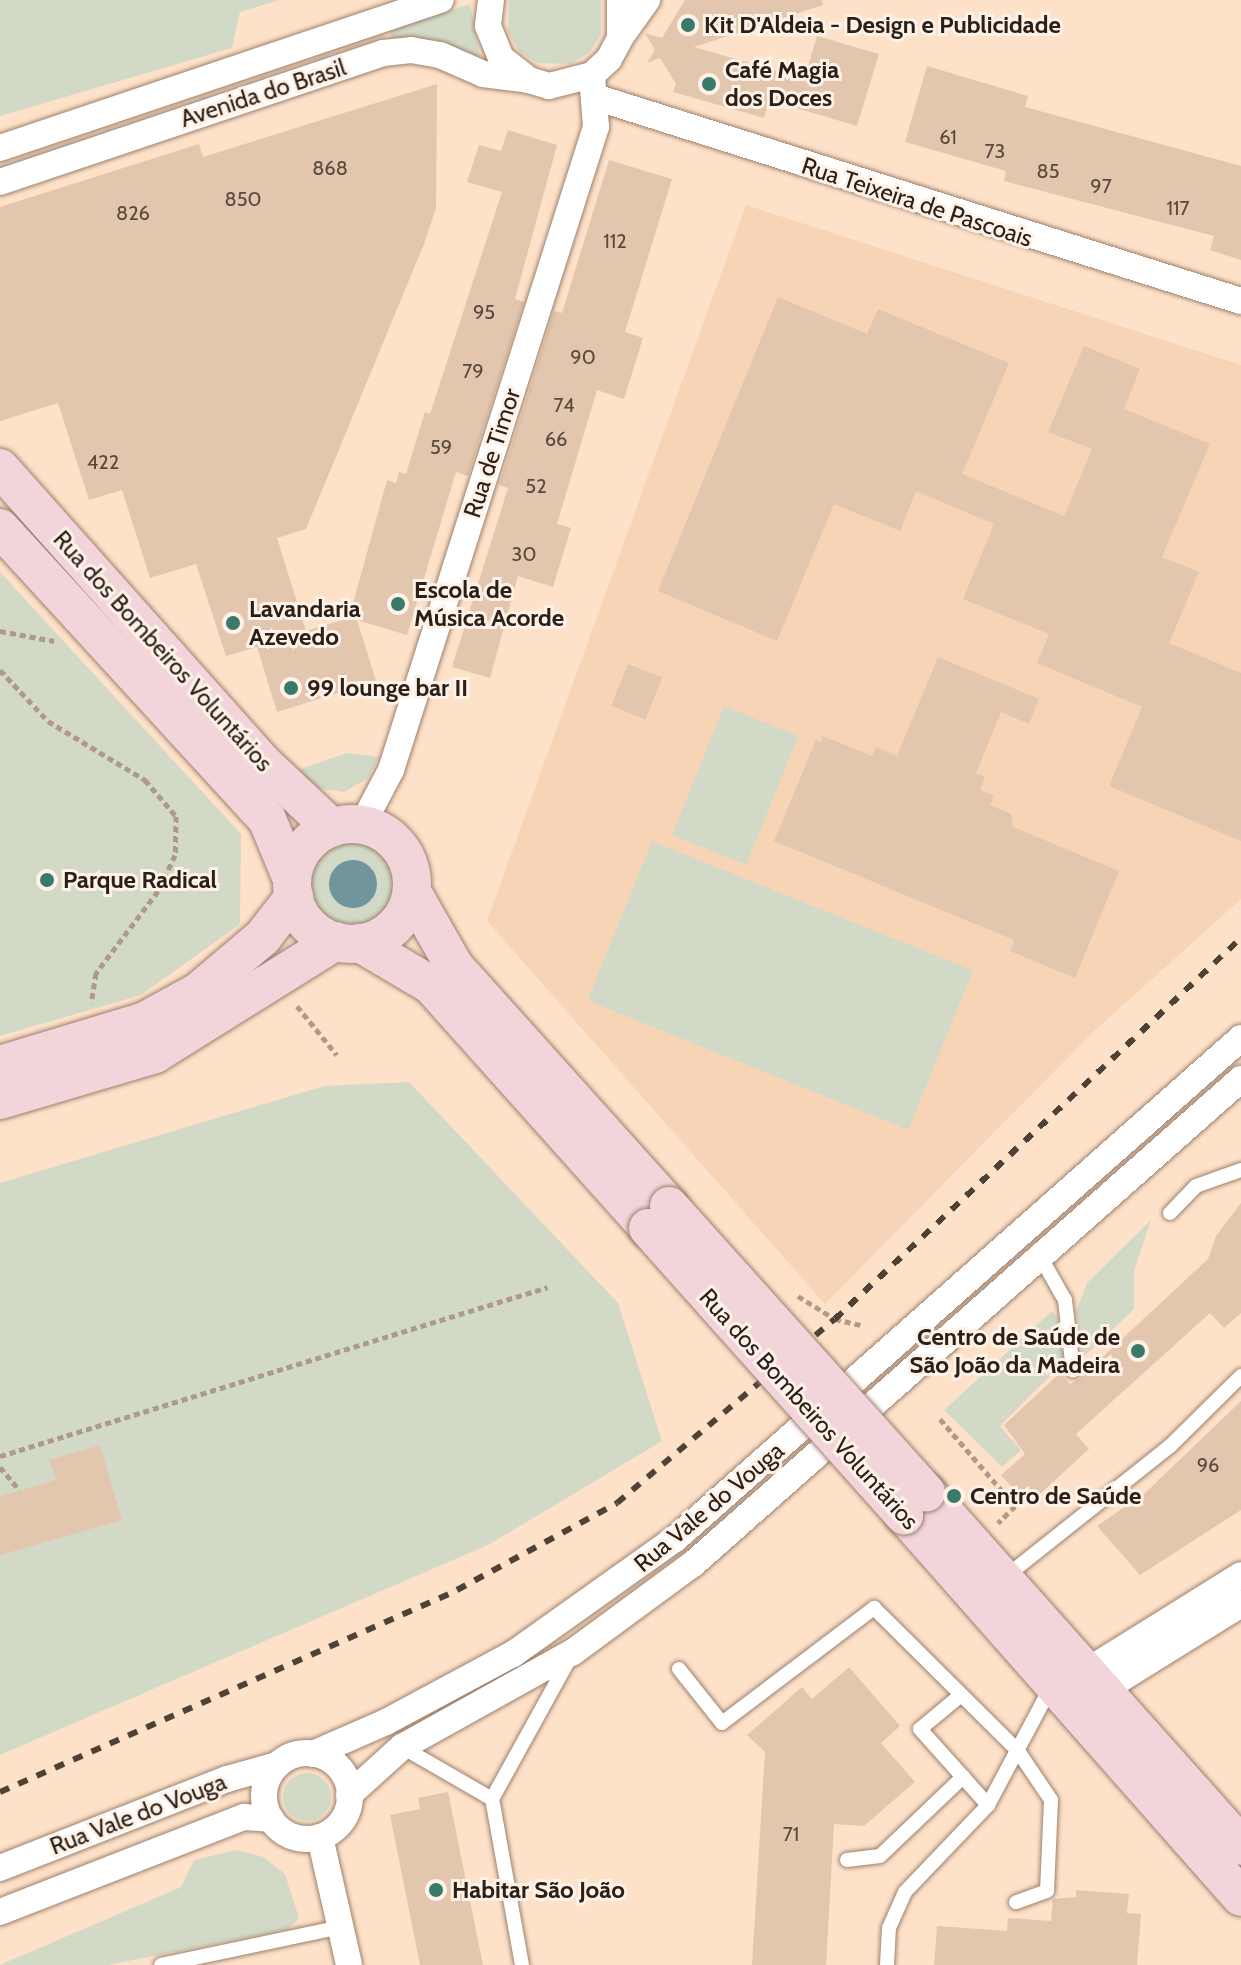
<!DOCTYPE html>
<meta charset="utf-8">
<style>
body{margin:0}
#map{position:relative;width:1241px;height:1965px;overflow:hidden;background:#fee1c9;font-family:Cabin,sans-serif}
div>[style]{position:absolute}
[style*='--x']{left:calc(var(--x)*1px);top:calc(var(--y)*1px);width:calc(var(--w)*1px);rotate:calc(var(--a)*1deg)}
.built>*{inset:0;background:#f8d4b7}
.green>*{inset:0;background:#d2dac7;transform-origin:0 0}
.round{border-radius:50%}
.water>*{inset:0;background:#72949d}
.building>*{inset:0;background:#e2c6ae;transform-origin:0 0}
.path>*{height:5px;margin-top:-2.5px;transform-origin:0;background:repeating-linear-gradient(90deg,#af9987 0 6px,transparent 0 10px)}
.roads{filter:drop-shadow(0 0 2px #9c816c) drop-shadow(0 0 2px #9c816c)}
.lane>*{height:14px;margin:-7px;padding:0 7px;transform-origin:7px;border-radius:7px;background:#fff}
.street>*{height:26px;margin:-13px;padding:0 13px;transform-origin:13px;border-radius:13px;background:#fff}
.street>.ring{margin:-13px;padding:0;box-sizing:content-box;background:none;border:26px solid #fff;border-radius:50%}
.secondary>*{height:38px;margin:-19px;padding:0 19px;transform-origin:19px;border-radius:19px;background:#f1d5db}
.secondary>.ring{margin:-19px;padding:0;box-sizing:content-box;background:none;border:38px solid #f1d5db;border-radius:50%}
.rail>*{height:6px;margin-top:-3px;transform-origin:0;background:repeating-linear-gradient(90deg,#4f4136 0 10px,transparent 0 20px)}
.bridges{filter:drop-shadow(0 0 2px #9c816c) drop-shadow(0 0 2px #9c816c)}
.secondary-bridge>*{height:38px;margin:-19px;padding:0 19px;transform-origin:19px;border-radius:19px;background:#f1d5db}
.dots>*{width:22px;height:22px;translate:-50% -50%;box-sizing:border-box;border:4px solid #fef2e8;border-radius:50%}
span{translate:-50% -50%;white-space:nowrap;text-align:center;line-height:1.15;-webkit-text-stroke:6px #fef2e8;paint-order:stroke}
.number-label{font-size:20px;color:#594a3e}
.number-label span{-webkit-text-stroke-width:0}
.poi-label{font-size:24px;color:#2b2018;font-weight:700}
.left{translate:0 -50%;text-align:left}
.right{translate:-100% -50%;text-align:right}
.street-label{font-size:24px;color:#2b2018}
</style>
<div id="map">
<div class="built">
<i style="clip-path:polygon(746px 205px,1241px 365px,1241px 899px,1093px 1032px,825px 1304px,487px 921px)"></i>
</div>
<div class="green">
<i style="clip-path:polygon(0 0,279px 0,240px 12px,232px 48px,0 116px)"></i>
<i style="clip-path:polygon(509px 0,601px 0,601px 35px,589px 53px,570px 64px,537px 63px,519px 51px,508px 32px)"></i>
<i style="clip-path:polygon(470px 4px,480px 57px,414px 37px,392px 38px,389px 29px)"></i>
<i style="clip-path:polygon(0 572px,241px 834px,240px 924px,141px 995px,0 1036px)"></i>
<i style="left:724px;top:706px;width:80px;height:139px;rotate:22deg"></i>
<i style="clip-path:polygon(347px 753px,379px 757px,367px 779px,344px 792px,310px 787px,294px 771px)"></i>
<i class="round" style="left:306px;top:837px;width:94px;height:94px"></i>
<i style="left:652px;top:841px;width:346px;height:172px;rotate:22deg"></i>
<i style="clip-path:polygon(409px 1082px,618px 1303px,662px 1441px,488px 1545px,0 1755px,0 1183px,324px 1086px)"></i>
<i style="clip-path:polygon(1151px 1220px,1134px 1271px,1134px 1309px,1082px 1358px,1076px 1311px,1087px 1283px)"></i>
<i style="clip-path:polygon(1052px 1311px,1058px 1319px,1064px 1362px,1000px 1426px,1021px 1450px,1002px 1467px,944px 1410px)"></i>
<i class="round" style="left:283px;top:1773px;width:48px;height:48px"></i>
<i style="clip-path:polygon(237px 1850px,263px 1857px,285px 1874px,299px 1918px,289px 1929px,108px 1965px,0 1965px,181px 1887px,194px 1860px)"></i>
</div>
<div class="water">
<i class="round" style="left:329px;top:860px;width:48px;height:48px"></i>
</div>
<div class="building">
<i style="clip-path:polygon(685px 0,822px 0,823px 5px,694px 47px,804px 79px,817px 36px,879px 54px,857px 126px,769px 100px,764px 118px,673px 92px,676px 84px,660px 58px,647px 63px,655px 50px,645px 33px,662px 38px)"></i>
<i style="clip-path:polygon(927px 66px,1028px 96px,1025px 107px,1241px 166px,1241px 260px,1210px 250px,1214px 236px,1004px 181px,1006px 171px,905px 142px)"></i>
<i style="clip-path:polygon(437px 84px,436px 208px,424px 244px,306px 529px,277px 538px,306px 631px,349px 618px,387px 480px,396px 483px,399px 472px,406px 474px,425px 412px,430px 414px,502px 192px,467px 182px,479px 145px,501px 151px,508px 130px,557px 145px,515px 299px,524px 302px,468px 476px,456px 472px,407px 635px,357px 620px,376px 681px,277px 712px,257px 647px,226px 656px,196px 564px,150px 578px,122px 490px,89px 500px,58px 403px,0 421px,0 207px,199px 144px,203px 157px)"></i>
<i style="clip-path:polygon(609px 160px,672px 179px,625px 332px,643px 338px,624px 399px,597px 390px,557px 524px,571px 528px,553px 587px,518px 576px,490px 678px,452px 667px,508px 488px,499px 485px,554px 311px,562px 313px)"></i>
<i style="clip-path:polygon(778px 297px,867px 334px,878px 309px,1009px 363px,962px 474px,1064px 516px,1092px 449px,1048px 432px,1084px 346px,1140px 369px,1124px 409px,1210px 444px,1162px 557px,1199px 572px,1169px 643px,1241px 673px,1241px 841px,1109px 786px,1142px 707px,1037px 663px,1049px 634px,963px 599px,994px 524px,916px 491px,900px 531px,834px 504px,777px 641px,658px 591px)"></i>
<i style="clip-path:polygon(938px 657px,1039px 699px,1029px 724px,1001px 712px,976px 773px,985px 777px,980px 790px,994px 796px,990px 805px,1011px 814px,1013px 827px,1119px 871px,1075px 978px,1010px 951px,1014px 940px,774px 841px,816px 740px,821px 742px,823px 736px,872px 756px,876px 747px,897px 756px)"></i>
<i style="left:628px;top:664px;width:37px;height:45px;rotate:22deg"></i>
<i style="clip-path:polygon(1241px 1203px,1241px 1313px,1224px 1328px,1210px 1313px,1076px 1434px,1089px 1449px,1028px 1505px,1001px 1475px,1025px 1454px,1004px 1425px,1060px 1373px,1070px 1384px,1080px 1378px,1208px 1259px,1216px 1236px)"></i>
<i style="clip-path:polygon(1241px 1401px,1241px 1510px,1140px 1575px,1097px 1526px,1145px 1493px)"></i>
<i style="clip-path:polygon(100px 1445px,122px 1520px,0 1555px,0 1496px,56px 1480px,49px 1460px)"></i>
<i style="clip-path:polygon(849px 1667px,900px 1726px,881px 1743px,915px 1782px,864px 1826px,834px 1824px,826px 1965px,752px 1965px,765px 1752px,747px 1735px,802px 1687px,812px 1699px)"></i>
<i style="clip-path:polygon(448px 1792px,483px 1965px,420px 1965px,390px 1815px,420px 1809px,418px 1798px)"></i>
<i style="clip-path:polygon(1076px 1890px,1129px 1894px,1127px 1913px,1141px 1914px,1137px 1965px,934px 1965px,937px 1926px,1007px 1931px,1008px 1918px,1051px 1921px,1053px 1899px,1076px 1897px)"></i>
</div>
<div class="path">
<i style="--x:0;--y:631;--w:55;--a:10.5"></i>
<i style="--x:0;--y:670;--w:70;--a:46.7"></i>
<i style="--x:48;--y:721;--w:114;--a:31.3"></i>
<i style="--x:145;--y:780;--w:48;--a:49.3"></i>
<i style="--x:176;--y:816;--w:39;--a:91"></i>
<i style="--x:175;--y:855;--w:40;--a:115"></i>
<i style="--x:158;--y:891;--w:103;--a:127.1"></i>
<i style="--x:96;--y:973;--w:30;--a:99"></i>
<i style="--x:297;--y:1006;--w:63;--a:50.8"></i>
<i style="--x:798;--y:1296;--w:44;--a:31.9"></i>
<i style="--x:835;--y:1319;--w:27;--a:13"></i>
<i style="--x:940;--y:1419;--w:115;--a:49.2"></i>
<i style="--x:1015;--y:1506;--w:24;--a:135"></i>
<i style="--x:0;--y:1456;--w:573;--a:-17.14"></i>
<i style="--x:0;--y:1467;--w:30;--a:50"></i>
</div>
<div class="roads">
<div class="lane">
<i style="--x:1170;--y:1213;--w:37;--a:-46"></i>
<i style="--x:1196;--y:1186;--w:48;--a:-19.6"></i>
<i style="--x:1041;--y:1258;--w:48;--a:60.3"></i>
<i style="--x:1065;--y:1300;--w:71;--a:83.6"></i>
<i style="--x:1004;--y:1578;--w:212;--a:-38.5"></i>
<i style="--x:1170;--y:1446;--w:100;--a:-44.6"></i>
<i style="--x:679;--y:1669;--w:69;--a:51.5"></i>
<i style="--x:722;--y:1723;--w:191;--a:-37.1"></i>
<i style="--x:874;--y:1608;--w:203;--a:44.8"></i>
<i style="--x:1018;--y:1751;--w:59;--a:56"></i>
<i style="--x:1051;--y:1800;--w:91;--a:92.5"></i>
<i style="--x:1047;--y:1891;--w:33;--a:160"></i>
<i style="--x:961;--y:1695;--w:53;--a:140.3"></i>
<i style="--x:920;--y:1729;--w:102;--a:48.2"></i>
<i style="--x:402;--y:1747;--w:104;--a:30"></i>
<i style="--x:847;--y:1860;--w:33;--a:-7"></i>
<i style="--x:880;--y:1856;--w:115;--a:-43.6"></i>
<i style="--x:161;--y:1965;--w:185;--a:-11.9"></i>
<i style="--x:522;--y:1965;--w:169;--a:-100.2"></i>
<i style="--x:492;--y:1799;--w:163;--a:-61.1"></i>
<i style="--x:887;--y:1965;--w:37;--a:-87"></i>
<i style="--x:889;--y:1928;--w:39;--a:-66"></i>
<i style="--x:905;--y:1892;--w:120;--a:-46.3"></i>
<i style="--x:988;--y:1805;--w:136;--a:-61.9"></i>
</div>
<div class="street">
<i style="--x:491;--y:0;--w:26;--a:97"></i>
<i style="--x:488;--y:26;--w:35;--a:68"></i>
<i style="--x:501;--y:58;--w:36;--a:38"></i>
<i style="--x:529;--y:80;--w:21;--a:17"></i>
<i style="--x:549;--y:86;--w:44;--a:-14.3"></i>
<i style="--x:592;--y:75;--w:23;--a:-43"></i>
<i style="--x:609;--y:59;--w:24;--a:-62"></i>
<i style="--x:620;--y:38;--w:38;--a:-90"></i>
<i style="--x:620;--y:38;--w:47;--a:-54.6"></i>
<i style="--x:595;--y:97;--w:677;--a:17.53"></i>
<i style="--x:0;--y:148;--w:465;--a:-18.6"></i>
<i style="--x:0;--y:182;--w:404;--a:-18.6"></i>
<i style="--x:383;--y:53;--w:28;--a:-6"></i>
<i style="--x:411;--y:50;--w:29;--a:10"></i>
<i style="--x:440;--y:55;--w:47;--a:23.8"></i>
<i style="--x:483;--y:74;--w:46;--a:7.4"></i>
<i style="--x:362;--y:825;--w:62;--a:-62.2"></i>
<i style="--x:391;--y:770;--w:675;--a:-72.32"></i>
<i style="--x:596;--y:127;--w:52;--a:-94.4"></i>
<i style="--x:1087;--y:1671;--w:181;--a:-31.9"></i>
<i style="--x:1103;--y:1690;--w:163;--a:-31.9"></i>
<i class="ring" style="left:264px;top:1753px;width:60px;height:60px"></i>
<i style="--x:313;--y:1754;--w:80;--a:-23.7"></i>
<i style="--x:386;--y:1722;--w:144;--a:-28.2"></i>
<i style="--x:513;--y:1654;--w:199;--a:-35.4"></i>
<i style="--x:675;--y:1539;--w:756;--a:-41.51"></i>
<i style="--x:349;--y:1795;--w:72;--a:-42.2"></i>
<i style="--x:402;--y:1747;--w:196;--a:-29.1"></i>
<i style="--x:573;--y:1652;--w:149;--a:-36.3"></i>
<i style="--x:693;--y:1564;--w:732;--a:-41.51"></i>
<i style="--x:320;--y:1837;--w:131;--a:77.2"></i>
<i style="--x:0;--y:1868;--w:244;--a:-21.4"></i>
<i style="--x:227;--y:1779;--w:52;--a:-15.6"></i>
<i style="--x:0;--y:1912;--w:262;--a:-21.3"></i>
<i style="--x:244;--y:1817;--w:27;--a:4"></i>
</div>
<div class="secondary">
<i style="--x:0;--y:468;--w:397;--a:48.3"></i>
<i style="--x:264;--y:764;--w:93;--a:43.3"></i>
<i style="--x:0;--y:528;--w:395;--a:47.5"></i>
<i style="--x:267;--y:819;--w:65;--a:67.4"></i>
<i class="ring" style="left:292px;top:824px;width:82px;height:82px"></i>
<i style="--x:412;--y:892;--w:85;--a:60.4"></i>
<i style="--x:454;--y:966;--w:322;--a:48.1"></i>
<i style="--x:360;--y:943;--w:82;--a:30.6"></i>
<i style="--x:431;--y:985;--w:326;--a:48.2"></i>
<i style="--x:0;--y:1065;--w:152;--a:-16.9"></i>
<i style="--x:145;--y:1021;--w:60;--a:-28.7"></i>
<i style="--x:198;--y:992;--w:85;--a:-40.2"></i>
<i style="--x:263;--y:937;--w:51;--a:-52.2"></i>
<i style="--x:0;--y:1100;--w:162;--a:-16.5"></i>
<i style="--x:155;--y:1054;--w:213;--a:-32"></i>
<i style="--x:926;--y:1492;--w:474;--a:48.3"></i>
<i style="--x:904;--y:1515;--w:509;--a:48.58"></i>
</div>
</div>
<div class="rail">
<i style="--x:0;--y:1792;--w:500;--a:-23.8"></i>
<i style="--x:457;--y:1590;--w:182;--a:-28.5"></i>
<i style="--x:617;--y:1503;--w:285;--a:-40.2"></i>
<i style="--x:835;--y:1319;--w:557;--a:-43.18"></i>
</div>
<div class="bridges">
<div class="secondary-bridge">
<i style="--x:669;--y:1206;--w:385;--a:48.1"></i>
<i style="--x:648;--y:1228;--w:385;--a:48.3"></i>
</div>
</div>
<div class="dots">
<i style="left:688px;top:25px;background:#3a7a69"></i>
<i style="left:709px;top:84px;background:#3a7a69"></i>
<i style="left:398px;top:604px;background:#3a7a69"></i>
<i style="left:233px;top:623px;background:#3a7a69"></i>
<i style="left:291px;top:688px;background:#3a7a69"></i>
<i style="left:47px;top:880px;background:#3a7a69"></i>
<i style="left:1138px;top:1351px;background:#3a7a69"></i>
<i style="left:954px;top:1496px;background:#3a7a69"></i>
<i style="left:436px;top:1890px;background:#3a7a69"></i>
</div>
<div class="number-label">
<span style="left:948px;top:137px">61</span>
<span style="left:995px;top:151px">73</span>
<span style="left:330px;top:168px">868</span>
<span style="left:1048px;top:171px">85</span>
<span style="left:1101px;top:186px">97</span>
<span style="left:243px;top:199px">850</span>
<span style="left:1178px;top:208px">117</span>
<span style="left:133px;top:213px">826</span>
<span style="left:615px;top:241px">112</span>
<span style="left:484px;top:312px">95</span>
<span style="left:583px;top:357px">90</span>
<span style="left:473px;top:371px">79</span>
<span style="left:564px;top:405px">74</span>
<span style="left:556px;top:439px">66</span>
<span style="left:441px;top:447px">59</span>
<span style="left:103px;top:462px">422</span>
<span style="left:536px;top:486px">52</span>
<span style="left:524px;top:554px">30</span>
<span style="left:1208px;top:1465px">96</span>
<span style="left:791px;top:1834px">71</span>
</div>
<div class="poi-label">
<span class="left" style="left:704px;top:25px">Kit D'Aldeia - Design e Publicidade</span>
<span class="left" style="left:725px;top:84px">Café Magia<br>dos Doces</span>
<span class="left" style="left:414px;top:604px">Escola de<br>Música Acorde</span>
<span class="left" style="left:249px;top:623px">Lavandaria<br>Azevedo</span>
<span class="left" style="left:307px;top:688px">99 lounge bar II</span>
<span class="left" style="left:63px;top:880px">Parque Radical</span>
<span class="right" style="left:1120px;top:1351px">Centro de Saúde de<br>São João da Madeira</span>
<span class="left" style="left:970px;top:1496px">Centro de Saúde</span>
<span class="left" style="left:452px;top:1890px">Habitar São João</span>
</div>
<div class="street-label">
<span style="left:263px;top:93px;rotate:-18deg">Avenida do Brasil</span>
<span style="left:917px;top:202px;rotate:18deg">Rua Teixeira de Pascoais</span>
<span style="left:492px;top:453px;rotate:-72deg">Rua de Timor</span>
<span style="left:163px;top:651px;rotate:48deg">Rua dos Bombeiros Voluntários</span>
<span style="left:809px;top:1409px;rotate:48deg">Rua dos Bombeiros Voluntários</span>
<span style="left:709px;top:1507px;rotate:-40deg">Rua Vale do Vouga</span>
<span style="left:138px;top:1814px;rotate:-21deg">Rua Vale do Vouga</span>
</div>
</div>
